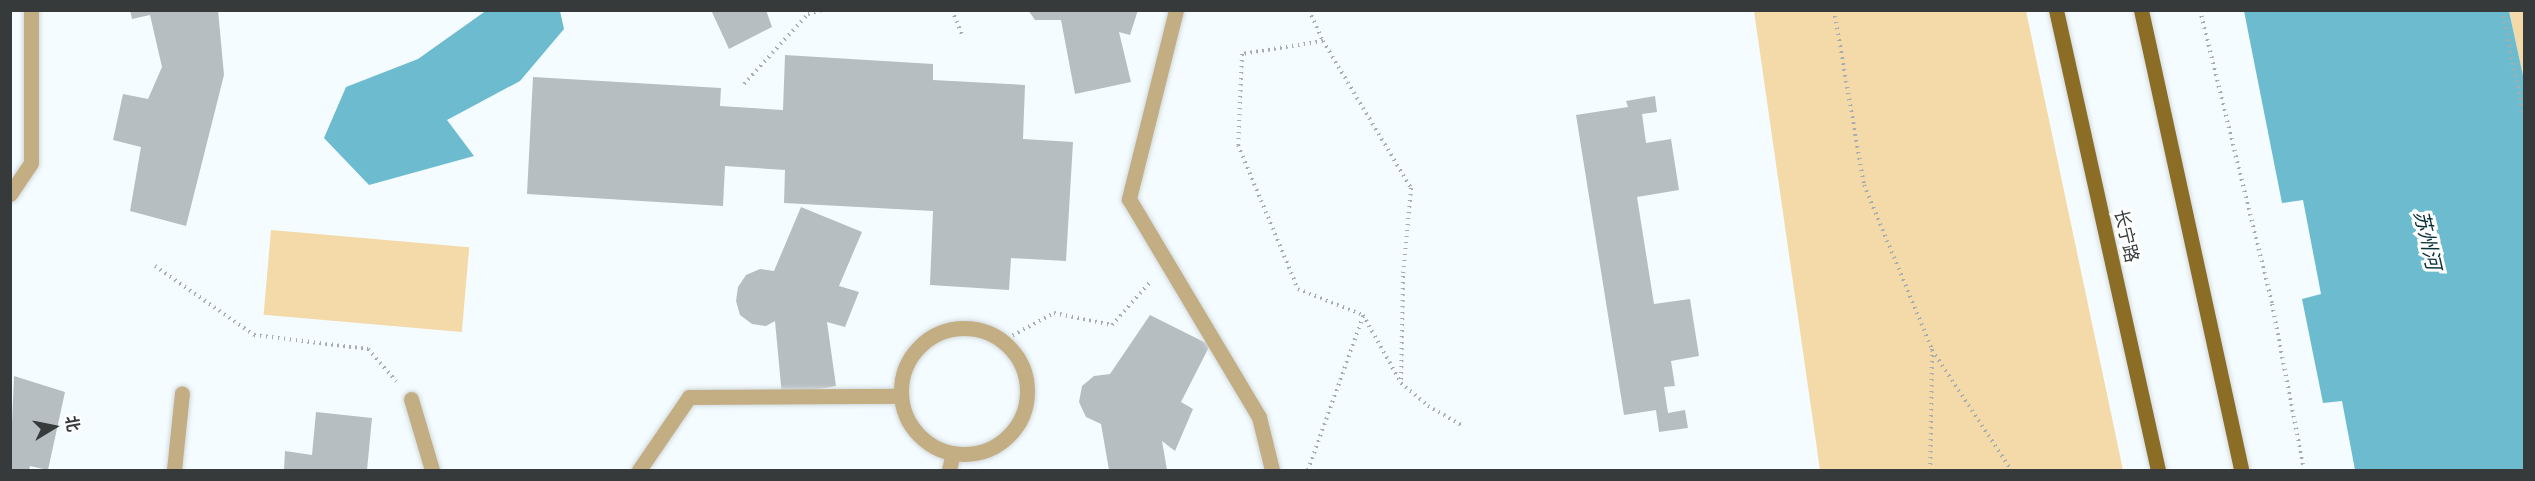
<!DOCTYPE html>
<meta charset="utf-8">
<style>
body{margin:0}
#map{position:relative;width:2535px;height:481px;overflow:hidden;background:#f4fcff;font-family:Karla,"Noto Sans SC",sans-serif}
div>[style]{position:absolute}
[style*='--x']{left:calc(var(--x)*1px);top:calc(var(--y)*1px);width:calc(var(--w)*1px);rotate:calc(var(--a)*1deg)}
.green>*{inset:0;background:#f3daa8;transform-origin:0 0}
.water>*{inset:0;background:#6dbbcf}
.building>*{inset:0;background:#b6bec1}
.path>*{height:4px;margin-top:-2px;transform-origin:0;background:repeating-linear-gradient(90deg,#a7adaf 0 1.5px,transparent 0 6px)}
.roads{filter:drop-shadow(0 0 2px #d2d9dc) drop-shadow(0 0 2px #d2d9dc)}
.lane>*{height:15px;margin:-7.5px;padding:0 7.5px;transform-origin:7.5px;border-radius:7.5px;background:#c3ad82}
.lane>.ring{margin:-7.5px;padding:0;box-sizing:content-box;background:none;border:15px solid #c3ad82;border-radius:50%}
.primary>*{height:15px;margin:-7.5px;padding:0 7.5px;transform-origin:7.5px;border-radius:7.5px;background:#8c6d25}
span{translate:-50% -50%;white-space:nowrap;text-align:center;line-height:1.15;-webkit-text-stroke:6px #fff;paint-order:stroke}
.street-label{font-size:18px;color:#373a3b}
.water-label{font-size:20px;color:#093039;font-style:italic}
.frame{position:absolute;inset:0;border:12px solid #373a3b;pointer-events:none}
.north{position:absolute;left:24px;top:397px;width:60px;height:60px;-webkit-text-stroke:4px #fff;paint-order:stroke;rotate:80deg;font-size:16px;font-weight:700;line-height:24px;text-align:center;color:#373a3b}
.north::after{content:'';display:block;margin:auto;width:21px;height:27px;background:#373a3b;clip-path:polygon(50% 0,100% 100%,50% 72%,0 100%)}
</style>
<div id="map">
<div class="green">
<i style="clip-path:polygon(1754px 11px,2026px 11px,2123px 470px,1820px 470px)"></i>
<i style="clip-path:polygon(2509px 11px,2524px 11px,2524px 80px)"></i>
<i style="left:271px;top:230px;width:199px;height:85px;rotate:5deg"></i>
</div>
<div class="water">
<i style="clip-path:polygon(487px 10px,560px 11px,564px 29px,520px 81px,447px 120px,474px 156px,369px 185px,324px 138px,346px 87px,418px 59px)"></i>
<i style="clip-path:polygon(2244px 11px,2509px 11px,2524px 80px,2524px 470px,2355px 470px,2342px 401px,2323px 403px,2302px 299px,2321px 294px,2303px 200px,2282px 203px)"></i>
</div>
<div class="building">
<i style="clip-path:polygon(130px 10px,218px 10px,224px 75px,186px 226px,130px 211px,141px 147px,113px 140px,123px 94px,148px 99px,162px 67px,150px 15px,132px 19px)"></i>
<i style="clip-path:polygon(711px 10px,766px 10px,772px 27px,729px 49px)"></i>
<i style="clip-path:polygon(1028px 10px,1138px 10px,1130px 35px,1119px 32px,1131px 82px,1075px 94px,1061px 20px,1035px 20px)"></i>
<i style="clip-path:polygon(785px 55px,933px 64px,933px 80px,1025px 85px,1023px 139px,1073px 142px,1066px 261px,1011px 258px,1009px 290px,930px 285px,933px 211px,784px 203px,785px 170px,725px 166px,723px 206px,527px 194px,533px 77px,721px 88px,720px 106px,783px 110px)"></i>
<i style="clip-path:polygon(1655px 96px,1657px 112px,1642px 114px,1646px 143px,1671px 139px,1679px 190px,1637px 197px,1654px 304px,1690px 299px,1699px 356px,1671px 361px,1675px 386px,1664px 387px,1668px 413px,1685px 410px,1688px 428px,1659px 432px,1656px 410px,1624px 415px,1576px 115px,1628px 107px,1626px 101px)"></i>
<i style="clip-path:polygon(801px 207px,862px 232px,839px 286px,859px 292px,845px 327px,827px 322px,836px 386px,782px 396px,775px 321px,766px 326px,752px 324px,740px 315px,736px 301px,738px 287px,746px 275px,760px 269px,774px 271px)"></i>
<i style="clip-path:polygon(1150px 315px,1210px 345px,1181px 402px,1193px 409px,1175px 451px,1162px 441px,1167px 470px,1109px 470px,1101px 424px,1086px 417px,1079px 402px,1082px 386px,1094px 376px,1110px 374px)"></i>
<i style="clip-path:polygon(14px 376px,65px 392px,48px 470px,30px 466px,29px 470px,10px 470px)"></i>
<i style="clip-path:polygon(316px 412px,372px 418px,367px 470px,284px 470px,285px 451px,312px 455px)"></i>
</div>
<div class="path">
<i style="--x:952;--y:10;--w:29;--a:68"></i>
<i style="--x:1309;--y:10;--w:34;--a:66"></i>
<i style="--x:1323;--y:41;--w:171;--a:59.1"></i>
<i style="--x:1411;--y:188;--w:88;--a:95.2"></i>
<i style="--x:1403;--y:276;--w:107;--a:91.1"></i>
<i style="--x:1401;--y:383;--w:35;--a:40"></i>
<i style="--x:1428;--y:406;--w:40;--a:29.7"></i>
<i style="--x:1834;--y:10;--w:178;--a:80.3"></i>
<i style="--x:1864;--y:185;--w:178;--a:67.5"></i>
<i style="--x:1932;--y:349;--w:121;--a:90.9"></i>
<i style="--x:2200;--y:10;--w:303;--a:76.2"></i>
<i style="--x:2272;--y:304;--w:169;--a:79.1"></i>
<i style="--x:2502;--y:10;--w:109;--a:78.4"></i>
<i style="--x:1323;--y:41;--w:82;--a:170.9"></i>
<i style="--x:1242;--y:54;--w:91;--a:92.5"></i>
<i style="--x:1238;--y:145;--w:156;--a:67.4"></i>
<i style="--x:1298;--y:289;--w:70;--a:21.8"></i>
<i style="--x:1363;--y:315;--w:78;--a:60.8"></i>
<i style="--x:744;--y:84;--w:95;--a:-47.6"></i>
<i style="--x:808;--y:14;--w:15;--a:-16"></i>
<i style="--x:155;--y:266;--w:121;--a:34.9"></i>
<i style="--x:254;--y:335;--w:115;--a:7"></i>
<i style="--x:368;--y:349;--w:43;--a:48.8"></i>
<i style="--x:1002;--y:341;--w:59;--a:-28.3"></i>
<i style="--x:1054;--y:313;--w:59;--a:11.7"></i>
<i style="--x:1112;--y:325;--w:57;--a:-48.5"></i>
<i style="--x:1932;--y:350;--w:144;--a:56.6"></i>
<i style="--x:1308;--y:470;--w:164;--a:-70.3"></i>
</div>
<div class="roads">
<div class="lane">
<i style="--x:1176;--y:10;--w:195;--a:104"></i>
<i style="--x:1129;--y:199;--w:254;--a:59.2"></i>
<i style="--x:1259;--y:417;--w:55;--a:76.2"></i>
<i style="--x:10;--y:194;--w:37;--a:-56"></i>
<i style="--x:31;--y:163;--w:153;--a:-90"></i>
<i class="ring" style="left:901px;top:328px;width:111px;height:111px"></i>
<i style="--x:411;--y:399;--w:74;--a:73.5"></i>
<i style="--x:174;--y:470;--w:77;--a:-84.1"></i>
<i style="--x:639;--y:470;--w:88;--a:-55.6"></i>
<i style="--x:689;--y:397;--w:212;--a:-0.3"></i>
<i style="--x:949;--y:470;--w:17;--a:-77"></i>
</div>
<div class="primary">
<i style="--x:2056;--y:10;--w:471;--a:77.5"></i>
<i style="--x:2141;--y:10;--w:471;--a:77.7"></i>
</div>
</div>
<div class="street-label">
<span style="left:2126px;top:236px;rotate:77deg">长宁路</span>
</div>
<div class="water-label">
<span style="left:2427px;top:240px;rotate:77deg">苏州河</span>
</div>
<div class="frame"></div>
<div class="north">北</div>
</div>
